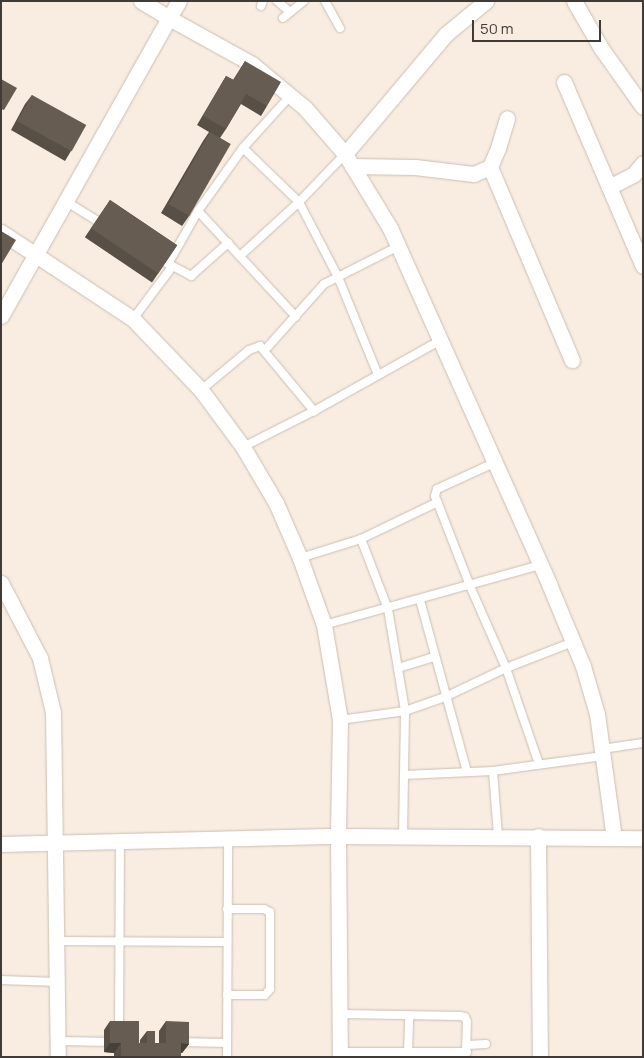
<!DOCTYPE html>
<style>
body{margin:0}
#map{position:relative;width:644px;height:1058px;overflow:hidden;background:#f9ede1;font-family:Manrope,sans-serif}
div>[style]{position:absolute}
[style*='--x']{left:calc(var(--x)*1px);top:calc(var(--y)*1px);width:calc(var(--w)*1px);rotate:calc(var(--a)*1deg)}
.roads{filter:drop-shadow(0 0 1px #cabfb3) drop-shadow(0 0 1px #cabfb3)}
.lane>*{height:8px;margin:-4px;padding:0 4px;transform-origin:4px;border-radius:4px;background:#fff}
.street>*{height:15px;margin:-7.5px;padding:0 7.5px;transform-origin:7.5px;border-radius:7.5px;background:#fff}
.wall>*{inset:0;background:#584f46;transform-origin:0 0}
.shaded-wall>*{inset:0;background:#474039}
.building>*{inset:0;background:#665c51;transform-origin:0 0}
span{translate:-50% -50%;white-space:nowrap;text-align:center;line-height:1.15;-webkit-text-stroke:5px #f9ede1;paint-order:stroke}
.frame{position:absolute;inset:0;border:2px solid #403b36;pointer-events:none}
.scale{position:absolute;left:472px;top:20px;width:129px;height:22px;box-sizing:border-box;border:2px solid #403b36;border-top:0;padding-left:6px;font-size:15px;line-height:18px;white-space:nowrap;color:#403b36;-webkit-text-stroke:4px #f9ede1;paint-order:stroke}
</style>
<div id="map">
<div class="roads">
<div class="lane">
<i style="--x:277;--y:1;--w:17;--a:40"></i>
<i style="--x:325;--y:1;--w:31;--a:61"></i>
<i style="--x:261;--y:6;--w:5;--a:-68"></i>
<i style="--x:283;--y:18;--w:27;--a:-39"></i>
<i style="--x:243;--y:148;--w:78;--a:44"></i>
<i style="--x:299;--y:202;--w:85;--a:62.5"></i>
<i style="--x:338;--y:277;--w:106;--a:67.8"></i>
<i style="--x:67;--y:202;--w:44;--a:31.9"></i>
<i style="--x:198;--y:211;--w:144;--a:47.2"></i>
<i style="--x:240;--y:256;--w:80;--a:-42.5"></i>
<i style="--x:299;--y:202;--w:66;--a:-46.2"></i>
<i style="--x:165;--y:262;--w:30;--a:28"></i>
<i style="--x:191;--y:276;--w:50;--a:-41.7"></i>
<i style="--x:168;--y:264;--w:61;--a:-60.5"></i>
<i style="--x:198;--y:211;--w:77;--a:-54.5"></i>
<i style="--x:243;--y:148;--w:70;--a:-47.9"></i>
<i style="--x:133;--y:319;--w:65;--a:-53.1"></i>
<i style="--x:265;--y:350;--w:89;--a:-48.2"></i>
<i style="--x:324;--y:284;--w:84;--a:-26.9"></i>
<i style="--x:201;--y:390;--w:62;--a:-39.8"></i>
<i style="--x:249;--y:350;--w:12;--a:-20"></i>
<i style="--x:260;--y:346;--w:85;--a:50.3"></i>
<i style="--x:243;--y:447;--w:80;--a:-26.9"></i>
<i style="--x:314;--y:411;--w:145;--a:-29.2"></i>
<i style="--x:496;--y:462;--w:65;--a:155.4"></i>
<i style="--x:437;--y:489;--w:7;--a:106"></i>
<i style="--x:435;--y:496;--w:97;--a:68.7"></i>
<i style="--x:470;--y:586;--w:90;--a:66.3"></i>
<i style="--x:506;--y:668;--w:102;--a:71"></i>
<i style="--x:361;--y:539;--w:75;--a:68.9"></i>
<i style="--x:388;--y:609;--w:103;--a:80.5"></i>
<i style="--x:405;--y:711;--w:125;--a:90.9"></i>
<i style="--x:300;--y:558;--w:64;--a:-17.3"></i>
<i style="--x:361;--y:539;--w:85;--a:-25.7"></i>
<i style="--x:420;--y:600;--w:178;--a:74.7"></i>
<i style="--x:324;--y:625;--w:225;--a:-15.5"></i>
<i style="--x:398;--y:668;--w:39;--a:-17"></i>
<i style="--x:340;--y:720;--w:66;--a:-7.9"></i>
<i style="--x:405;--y:711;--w:42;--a:-19.3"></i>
<i style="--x:445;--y:697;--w:68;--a:-25.4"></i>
<i style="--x:506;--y:668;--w:72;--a:-21.2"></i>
<i style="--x:602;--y:749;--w:41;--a:-8.3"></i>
<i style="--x:493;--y:771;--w:65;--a:85.6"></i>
<i style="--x:404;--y:775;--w:89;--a:-2.6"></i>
<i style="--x:493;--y:771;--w:111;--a:-7.8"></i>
<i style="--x:56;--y:941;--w:171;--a:0.3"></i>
<i style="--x:1;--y:980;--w:56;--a:2"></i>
<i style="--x:227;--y:995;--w:38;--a:0"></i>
<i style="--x:265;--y:995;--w:8;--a:-50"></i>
<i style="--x:270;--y:989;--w:77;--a:-90"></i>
<i style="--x:270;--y:912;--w:7;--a:-153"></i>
<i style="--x:264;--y:909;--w:37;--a:180"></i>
<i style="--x:341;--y:1014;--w:119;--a:1"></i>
<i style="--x:460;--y:1016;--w:5;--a:11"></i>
<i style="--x:465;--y:1017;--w:5;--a:68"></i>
<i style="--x:467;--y:1022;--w:35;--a:92"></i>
<i style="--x:119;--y:1030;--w:189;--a:-89.7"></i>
<i style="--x:58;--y:1041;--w:56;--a:1"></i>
<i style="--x:180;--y:1042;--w:47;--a:1.2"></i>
<i style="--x:467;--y:1045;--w:19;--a:-3"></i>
<i style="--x:340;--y:1052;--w:127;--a:0"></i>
<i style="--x:408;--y:1052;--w:37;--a:-88"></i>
<i style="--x:227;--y:1057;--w:219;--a:-89.7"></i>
</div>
<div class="street">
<i style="--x:141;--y:1;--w:33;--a:31"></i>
<i style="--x:169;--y:18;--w:20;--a:-60"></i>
<i style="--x:574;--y:1;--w:54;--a:60.1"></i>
<i style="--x:601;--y:48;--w:72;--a:54.6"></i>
<i style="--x:564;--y:82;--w:200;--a:66.8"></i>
<i style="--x:345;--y:154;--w:157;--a:-49.9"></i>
<i style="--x:446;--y:34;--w:52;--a:-39.5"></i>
<i style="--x:352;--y:166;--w:63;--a:0.9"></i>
<i style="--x:415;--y:167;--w:59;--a:6.8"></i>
<i style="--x:474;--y:174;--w:17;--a:-24"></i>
<i style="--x:490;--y:167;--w:21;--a:-67"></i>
<i style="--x:498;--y:148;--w:31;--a:-73"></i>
<i style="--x:490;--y:167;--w:210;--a:67"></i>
<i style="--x:609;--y:187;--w:28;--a:-27"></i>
<i style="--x:634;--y:174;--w:14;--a:-51"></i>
<i style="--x:1;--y:232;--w:158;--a:33.4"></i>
<i style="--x:133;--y:319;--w:98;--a:46.2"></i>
<i style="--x:201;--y:390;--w:71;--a:53.6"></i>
<i style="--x:243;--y:447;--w:65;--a:59.5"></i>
<i style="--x:276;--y:503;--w:60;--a:66.4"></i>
<i style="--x:300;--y:558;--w:71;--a:70.3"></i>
<i style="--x:324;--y:625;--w:96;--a:80.4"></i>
<i style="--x:340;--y:720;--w:116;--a:91"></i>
<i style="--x:338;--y:836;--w:221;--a:89.5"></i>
<i style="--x:1;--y:316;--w:342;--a:-60.6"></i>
<i style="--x:169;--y:18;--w:95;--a:29"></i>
<i style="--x:252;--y:64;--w:69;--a:39.7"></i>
<i style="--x:305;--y:108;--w:61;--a:49"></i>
<i style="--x:345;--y:154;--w:87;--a:58.7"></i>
<i style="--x:390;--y:228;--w:390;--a:65.9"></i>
<i style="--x:549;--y:584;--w:89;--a:67.5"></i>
<i style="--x:583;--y:666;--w:50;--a:73.7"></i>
<i style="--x:597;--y:714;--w:125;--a:82.2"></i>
<i style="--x:1;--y:583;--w:85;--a:62.5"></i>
<i style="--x:40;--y:658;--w:56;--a:76.5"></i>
<i style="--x:53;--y:712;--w:345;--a:89.2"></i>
<i style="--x:538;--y:836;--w:221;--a:89.5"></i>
<i style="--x:1;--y:844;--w:337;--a:-1.4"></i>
<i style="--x:338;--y:836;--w:305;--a:0.4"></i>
</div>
</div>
<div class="wall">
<i style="clip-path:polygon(245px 61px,267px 106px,261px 116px,241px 104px,226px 129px,220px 138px,189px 216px,182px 226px,161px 213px,203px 141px,209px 132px,197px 125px,220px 86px,226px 76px,233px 80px)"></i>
<i style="clip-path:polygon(32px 95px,71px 151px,65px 161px,11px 130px,25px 104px)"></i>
<i style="left:110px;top:200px;width:81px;height:45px;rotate:34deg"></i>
<i style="clip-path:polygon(110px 1021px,139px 1043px,140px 1043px,140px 1040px,147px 1031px,155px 1043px,159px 1043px,159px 1031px,166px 1021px,189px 1044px,182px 1053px,181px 1053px,181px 1057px,114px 1057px,114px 1053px,104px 1052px,104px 1030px)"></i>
</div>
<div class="shaded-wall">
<i style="clip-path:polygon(110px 1043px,121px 1043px,114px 1053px,104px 1052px)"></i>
<i style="clip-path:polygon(181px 1043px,189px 1044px,182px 1053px,174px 1052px)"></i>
</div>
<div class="building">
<i style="clip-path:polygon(245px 61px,281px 82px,267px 106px,246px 94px,226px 129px,203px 116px,226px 76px,234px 80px)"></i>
<i style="clip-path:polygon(1px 79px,17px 88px,4px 110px,1px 109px)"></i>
<i style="left:32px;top:95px;width:62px;height:30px;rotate:29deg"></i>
<i style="left:210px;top:132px;width:24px;height:83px;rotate:30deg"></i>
<i style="left:110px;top:200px;width:81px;height:34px;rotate:34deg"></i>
<i style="clip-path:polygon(1px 231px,16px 240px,1px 265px)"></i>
<i style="clip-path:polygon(110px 1021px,139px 1021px,139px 1043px,147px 1043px,147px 1031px,155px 1031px,155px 1043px,166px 1043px,166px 1021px,189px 1022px,189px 1044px,181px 1043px,181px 1057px,121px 1057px,121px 1043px,110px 1043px)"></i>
</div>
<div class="frame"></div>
<div class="scale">50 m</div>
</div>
